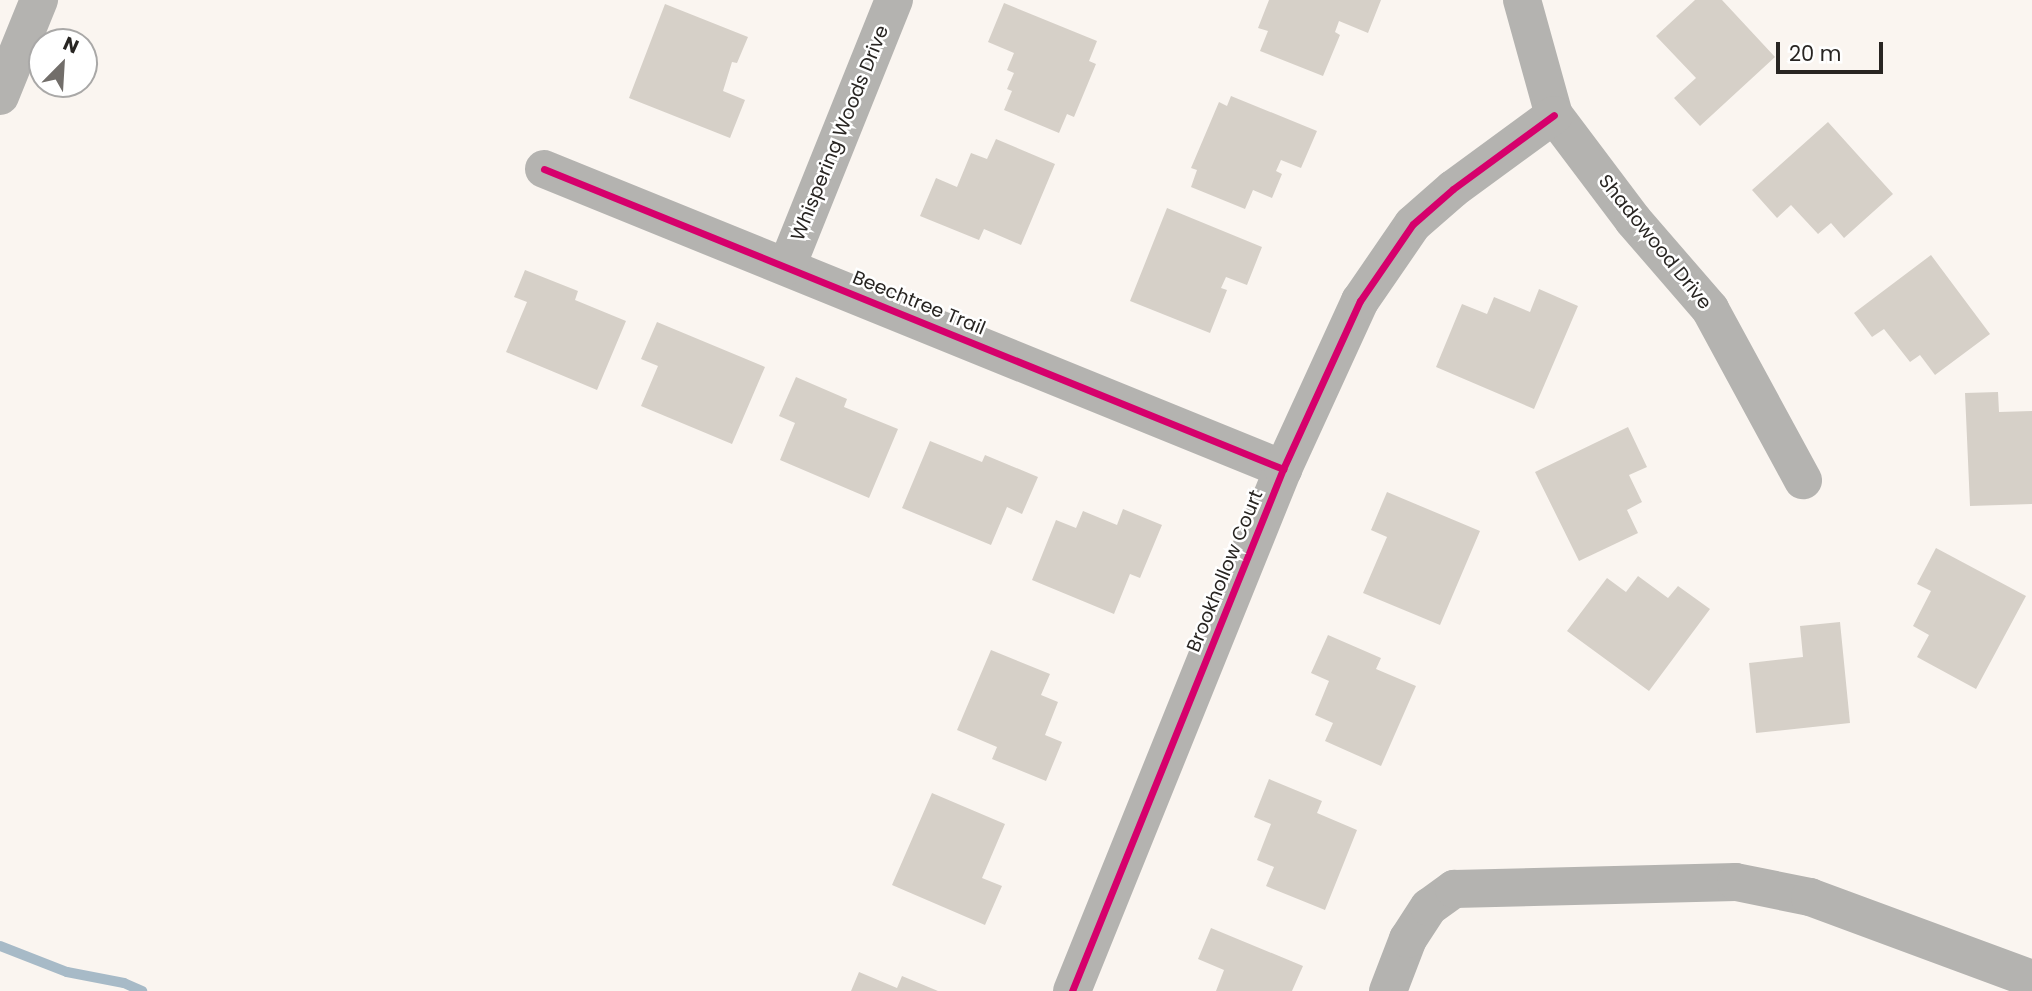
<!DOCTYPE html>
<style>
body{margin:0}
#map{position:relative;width:2032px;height:991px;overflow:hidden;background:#faf5f0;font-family:Poppins,sans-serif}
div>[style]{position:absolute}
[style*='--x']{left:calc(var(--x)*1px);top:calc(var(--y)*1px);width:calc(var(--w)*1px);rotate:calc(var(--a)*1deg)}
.stream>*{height:10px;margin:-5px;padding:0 5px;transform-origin:5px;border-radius:5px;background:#a7bac7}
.building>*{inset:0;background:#d6d0c8}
.minor>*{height:38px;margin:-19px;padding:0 19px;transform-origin:19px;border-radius:19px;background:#b4b3b0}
.cycleway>*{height:7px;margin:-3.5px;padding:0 3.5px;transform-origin:3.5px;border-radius:3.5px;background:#d6006c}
span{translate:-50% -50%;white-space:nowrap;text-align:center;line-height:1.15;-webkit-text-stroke:5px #fff;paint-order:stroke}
.street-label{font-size:19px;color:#282522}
.north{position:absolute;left:28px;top:28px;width:70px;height:70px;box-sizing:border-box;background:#fff;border:2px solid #a9a8a7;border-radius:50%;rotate:24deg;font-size:19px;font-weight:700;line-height:28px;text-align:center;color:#282522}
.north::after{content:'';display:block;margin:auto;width:24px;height:32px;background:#726e6a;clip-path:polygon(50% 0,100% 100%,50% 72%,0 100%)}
.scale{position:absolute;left:1776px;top:42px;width:107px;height:32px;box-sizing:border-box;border:4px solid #282522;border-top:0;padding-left:9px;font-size:21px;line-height:24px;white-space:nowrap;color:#282522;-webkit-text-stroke:5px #fff;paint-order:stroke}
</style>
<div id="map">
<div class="stream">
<i style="--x:0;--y:946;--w:72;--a:21.2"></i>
<i style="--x:67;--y:972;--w:58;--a:10.9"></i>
<i style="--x:124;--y:983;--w:20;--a:24"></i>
</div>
<div class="building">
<i style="clip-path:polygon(1269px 0,1381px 0,1368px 33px,1339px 21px,1335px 32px,1340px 35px,1323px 76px,1260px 51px,1268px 31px,1258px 28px)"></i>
<i style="clip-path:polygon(1695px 0,1722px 0,1775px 57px,1700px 126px,1674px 98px,1696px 78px,1656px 36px)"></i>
<i style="clip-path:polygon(1004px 3px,1097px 41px,1089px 61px,1096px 64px,1074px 117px,1067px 114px,1059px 133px,1004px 110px,1012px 91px,1007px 89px,1014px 73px,1007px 70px,1014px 53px,988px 42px)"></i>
<i style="clip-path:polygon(665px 4px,748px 37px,737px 63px,732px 62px,723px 91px,745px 100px,730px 138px,629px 98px)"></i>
<i style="clip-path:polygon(1231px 96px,1317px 131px,1301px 168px,1281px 160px,1276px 171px,1282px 174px,1272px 198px,1253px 190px,1245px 209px,1191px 187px,1197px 170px,1191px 168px,1219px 102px,1227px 106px)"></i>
<i style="clip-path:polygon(1828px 122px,1893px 194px,1844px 238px,1831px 223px,1818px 234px,1791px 205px,1777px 218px,1752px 190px)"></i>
<i style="clip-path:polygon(996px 139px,1055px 164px,1021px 245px,984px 229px,979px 240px,920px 216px,936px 178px,957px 187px,971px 153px,987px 159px)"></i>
<i style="clip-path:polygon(1167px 208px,1262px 247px,1247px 285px,1226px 277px,1221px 288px,1227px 290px,1210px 333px,1130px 301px)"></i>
<i style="clip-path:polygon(1931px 255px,1990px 334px,1935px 375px,1920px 355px,1910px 362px,1884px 329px,1872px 337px,1854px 313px)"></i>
<i style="clip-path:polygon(525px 270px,578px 291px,575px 300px,626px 321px,597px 390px,506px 352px,527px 302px,514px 297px)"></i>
<i style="clip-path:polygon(1539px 289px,1578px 306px,1534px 409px,1436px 367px,1462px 304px,1487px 314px,1494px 297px,1530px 312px)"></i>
<i style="clip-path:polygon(657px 322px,765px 367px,732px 444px,641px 406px,658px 366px,641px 359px)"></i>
<i style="clip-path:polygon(796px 377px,847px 399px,844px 407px,898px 429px,869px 498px,780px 460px,795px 423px,779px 416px)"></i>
<i style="clip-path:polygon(1998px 392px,1999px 412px,2032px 411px,2032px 504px,1970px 506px,1965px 393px)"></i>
<i style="clip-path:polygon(1628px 427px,1647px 467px,1629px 475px,1642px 502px,1627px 510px,1638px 533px,1579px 561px,1535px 472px)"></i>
<i style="clip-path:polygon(930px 441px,982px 462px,985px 455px,1038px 477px,1022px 514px,1007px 507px,991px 545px,902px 508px)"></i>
<i style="clip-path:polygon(1387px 492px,1480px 531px,1440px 625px,1363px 593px,1387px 537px,1371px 530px)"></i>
<i style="clip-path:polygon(1123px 509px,1162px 525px,1140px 578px,1130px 574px,1114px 614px,1032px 580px,1056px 520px,1076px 528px,1083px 511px,1117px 525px)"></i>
<i style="clip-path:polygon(1936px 548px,2026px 596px,1976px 689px,1917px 657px,1929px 635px,1913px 626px,1931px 591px,1917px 584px)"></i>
<i style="clip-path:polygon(1638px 576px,1668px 598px,1678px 586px,1710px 609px,1649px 691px,1567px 631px,1607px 578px,1626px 592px)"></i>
<i style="clip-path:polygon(1840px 622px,1850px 723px,1756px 733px,1749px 663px,1803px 657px,1800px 626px)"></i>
<i style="clip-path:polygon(1328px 635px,1381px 658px,1376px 669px,1416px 686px,1381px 766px,1325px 741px,1333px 723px,1315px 715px,1329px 681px,1311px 673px)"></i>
<i style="clip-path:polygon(991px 650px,1050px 674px,1041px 695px,1058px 702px,1045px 735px,1062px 742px,1046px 781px,992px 759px,997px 747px,957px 730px)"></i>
<i style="clip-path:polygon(1269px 779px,1322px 801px,1317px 813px,1357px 830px,1325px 910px,1266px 886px,1274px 867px,1257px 860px,1271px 824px,1254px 817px)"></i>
<i style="clip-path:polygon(932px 793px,1005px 824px,982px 878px,1002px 886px,985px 925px,892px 885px)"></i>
<i style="clip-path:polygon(1211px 928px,1303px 966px,1292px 991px,1216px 991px,1224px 970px,1198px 959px)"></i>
<i style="clip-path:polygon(859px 972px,897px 988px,902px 976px,938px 991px,851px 991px)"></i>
</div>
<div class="minor">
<i style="--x:1522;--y:0;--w:119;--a:74.5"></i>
<i style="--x:1554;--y:115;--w:131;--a:53"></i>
<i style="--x:1633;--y:220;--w:118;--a:49.1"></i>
<i style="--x:1710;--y:309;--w:195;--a:61.5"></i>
<i style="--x:0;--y:96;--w:104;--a:-67.9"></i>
<i style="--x:544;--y:169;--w:798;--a:22.09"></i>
<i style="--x:787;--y:266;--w:287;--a:-68.1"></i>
<i style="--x:1072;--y:991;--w:563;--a:-67.99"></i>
<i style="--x:1283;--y:469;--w:185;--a:-65.4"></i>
<i style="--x:1360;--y:301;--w:93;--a:-55.5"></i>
<i style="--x:1413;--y:224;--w:53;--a:-41.2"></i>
<i style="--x:1453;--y:189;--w:125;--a:-36.2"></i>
<i style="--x:1388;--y:991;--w:56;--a:-69"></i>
<i style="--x:1408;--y:939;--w:38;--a:-57"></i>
<i style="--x:1429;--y:907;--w:31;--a:-36"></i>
<i style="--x:1454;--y:889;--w:282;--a:-1.4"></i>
<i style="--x:1736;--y:882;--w:76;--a:11.5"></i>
<i style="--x:1810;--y:897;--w:237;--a:20.3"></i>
</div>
<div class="cycleway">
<i style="--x:544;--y:169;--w:798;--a:22.09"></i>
<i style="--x:1072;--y:991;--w:563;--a:-67.99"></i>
<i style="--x:1283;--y:469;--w:185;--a:-65.4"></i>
<i style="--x:1360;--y:301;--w:93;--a:-55.5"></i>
<i style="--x:1413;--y:224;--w:53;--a:-41.2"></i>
<i style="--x:1453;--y:189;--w:125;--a:-36.2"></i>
</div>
<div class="street-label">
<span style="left:840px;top:133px;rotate:-68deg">Whispering Woods Drive</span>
<span style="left:1655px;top:242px;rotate:51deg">Shadowood Drive</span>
<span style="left:919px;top:303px;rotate:22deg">Beechtree Trail</span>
<span style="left:1225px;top:571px;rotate:-68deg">Brookhollow Court</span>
</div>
<div class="north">N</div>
<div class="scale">20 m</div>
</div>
